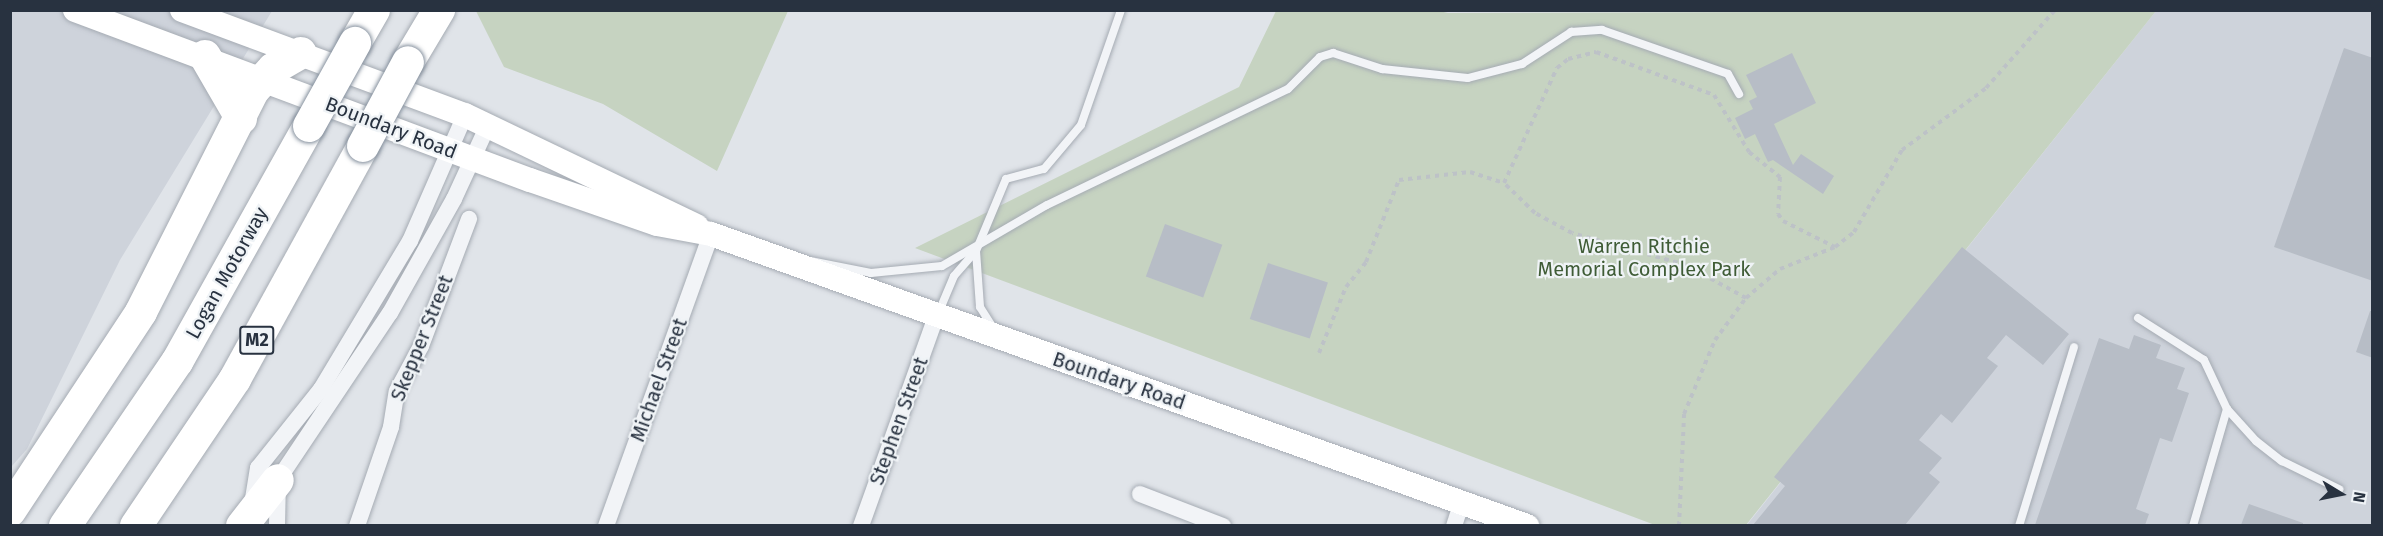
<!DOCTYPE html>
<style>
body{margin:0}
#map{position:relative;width:2383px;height:536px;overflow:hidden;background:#e0e4e9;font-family:"Fira Sans",sans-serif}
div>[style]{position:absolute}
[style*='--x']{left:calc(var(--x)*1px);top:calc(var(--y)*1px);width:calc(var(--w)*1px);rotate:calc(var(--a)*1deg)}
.built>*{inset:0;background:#ced3db}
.green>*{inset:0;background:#c6d3c1}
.building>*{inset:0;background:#b7bdc6;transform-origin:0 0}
.path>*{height:4px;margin-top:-2px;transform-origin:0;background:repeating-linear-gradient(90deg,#bdc2c7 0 4.5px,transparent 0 9px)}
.roads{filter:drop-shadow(0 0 2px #a5abb3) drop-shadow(0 0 2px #a5abb3)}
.service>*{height:8px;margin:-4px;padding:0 4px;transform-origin:4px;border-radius:4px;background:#f2f4f7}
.minor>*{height:16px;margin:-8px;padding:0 8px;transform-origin:8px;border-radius:8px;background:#f2f4f7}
.secondary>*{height:24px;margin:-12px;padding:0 12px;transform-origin:12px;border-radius:12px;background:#fff}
.motorway>*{height:32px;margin:-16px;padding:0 16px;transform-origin:16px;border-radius:16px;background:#fff}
.bridges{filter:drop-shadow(0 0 2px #87929f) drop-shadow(0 0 2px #87929f)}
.motorway-bridge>*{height:32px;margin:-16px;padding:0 16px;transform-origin:16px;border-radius:16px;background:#fff}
span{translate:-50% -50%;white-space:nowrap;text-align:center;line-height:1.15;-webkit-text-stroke:4.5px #eff3f6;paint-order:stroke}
.shield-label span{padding:2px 4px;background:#eff3f6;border:2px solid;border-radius:4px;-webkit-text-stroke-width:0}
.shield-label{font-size:18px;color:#283240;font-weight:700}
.street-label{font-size:20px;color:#283240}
.park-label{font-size:20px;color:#3f5c36}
.frame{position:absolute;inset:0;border:12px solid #283240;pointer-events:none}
.north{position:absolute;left:2311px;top:464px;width:60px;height:60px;-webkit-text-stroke:4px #eff3f6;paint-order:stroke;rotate:100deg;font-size:16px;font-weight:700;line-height:24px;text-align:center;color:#283240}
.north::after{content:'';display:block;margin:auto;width:21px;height:27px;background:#283240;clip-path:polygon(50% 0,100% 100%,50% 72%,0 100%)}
</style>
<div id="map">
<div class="built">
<i style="clip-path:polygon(11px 11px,272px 11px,120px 260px,27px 449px,11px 467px)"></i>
<i style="clip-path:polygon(2156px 11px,2372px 11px,2372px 525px,1746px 526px)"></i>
</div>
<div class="green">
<i style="clip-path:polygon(1435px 10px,1448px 13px,2156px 11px,1746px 525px,1655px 525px,915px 248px,1239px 87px,1276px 11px)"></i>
<i style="clip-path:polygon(476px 11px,788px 11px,717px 171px,603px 104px,504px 67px)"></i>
</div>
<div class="building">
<i style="clip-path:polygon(2344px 48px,2373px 58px,2373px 281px,2274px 247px)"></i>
<i style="clip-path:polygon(1792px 53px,1816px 103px,1774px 124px,1793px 165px,1801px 154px,1834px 176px,1823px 194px,1773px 160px,1768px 162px,1755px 134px,1745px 139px,1735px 118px,1753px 109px,1749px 101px,1757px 97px,1746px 75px)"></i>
<i style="left:1165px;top:224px;width:61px;height:56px;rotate:20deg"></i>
<i style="clip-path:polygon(1962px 247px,2069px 334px,2043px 365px,2006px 335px,1987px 358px,1998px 366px,1952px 423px,1941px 414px,1919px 440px,1942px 458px,1929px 473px,1940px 482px,1905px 525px,1753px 525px,1785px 486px,1774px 477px)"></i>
<i style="left:1268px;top:263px;width:63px;height:59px;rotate:18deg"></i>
<i style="clip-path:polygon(2370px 311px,2373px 311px,2373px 358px,2356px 352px)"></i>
<i style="clip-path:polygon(2134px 335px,2161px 345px,2156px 358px,2185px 368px,2177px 389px,2189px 393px,2172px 442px,2160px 438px,2136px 509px,2149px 514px,2145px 525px,2035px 525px,2099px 338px,2129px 349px)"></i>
<i style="clip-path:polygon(2249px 504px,2303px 523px,2303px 525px,2241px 525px)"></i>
</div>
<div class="path">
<i style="--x:1746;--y:298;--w:68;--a:-151.2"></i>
<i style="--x:1686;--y:265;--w:118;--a:-164.3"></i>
<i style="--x:1572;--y:233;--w:42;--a:-151.6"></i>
<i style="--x:1535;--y:213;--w:43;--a:-135.9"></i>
<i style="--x:1504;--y:183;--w:127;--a:-65.3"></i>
<i style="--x:1557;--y:68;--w:14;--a:-39"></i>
<i style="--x:1568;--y:59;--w:29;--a:-14"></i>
<i style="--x:1596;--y:52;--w:126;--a:20"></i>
<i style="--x:1714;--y:95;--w:67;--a:58.4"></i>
<i style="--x:1749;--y:152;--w:40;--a:39"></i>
<i style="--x:1780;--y:177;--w:37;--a:93"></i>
<i style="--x:1778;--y:214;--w:9;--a:54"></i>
<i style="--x:1783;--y:221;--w:58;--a:26.6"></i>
<i style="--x:1319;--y:353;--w:71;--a:-67.8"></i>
<i style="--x:1346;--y:287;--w:32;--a:-51"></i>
<i style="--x:1366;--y:262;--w:88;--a:-68.1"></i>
<i style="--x:1399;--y:180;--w:71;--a:-6.4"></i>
<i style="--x:1470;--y:172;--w:36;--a:18"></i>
<i style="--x:1679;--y:526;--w:112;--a:-87.4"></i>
<i style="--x:1684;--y:414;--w:80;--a:-67.3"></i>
<i style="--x:1715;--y:340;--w:52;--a:-53.6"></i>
<i style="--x:1746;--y:298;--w:45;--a:-40.5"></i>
<i style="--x:1780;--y:269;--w:59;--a:-21.8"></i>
<i style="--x:1835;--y:247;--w:24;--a:-38"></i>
<i style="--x:1854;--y:232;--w:95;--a:-59.7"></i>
<i style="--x:1902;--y:150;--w:104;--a:-36.4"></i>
<i style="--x:1986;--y:88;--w:104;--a:-48.5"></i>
</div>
<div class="roads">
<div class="service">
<i style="--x:976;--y:251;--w:56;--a:85.9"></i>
<i style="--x:980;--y:307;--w:25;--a:58"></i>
<i style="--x:810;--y:261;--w:62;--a:11.1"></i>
<i style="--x:871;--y:273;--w:71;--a:-5.6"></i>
<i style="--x:942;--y:266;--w:121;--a:-30.2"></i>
<i style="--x:1047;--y:205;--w:267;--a:-25.7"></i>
<i style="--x:1288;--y:89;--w:45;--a:-45"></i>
<i style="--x:1320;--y:57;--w:14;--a:-17"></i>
<i style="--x:1333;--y:53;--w:52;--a:18.1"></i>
<i style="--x:1382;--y:69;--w:86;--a:6"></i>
<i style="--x:1468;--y:78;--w:56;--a:-14.5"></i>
<i style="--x:1522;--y:64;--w:59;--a:-33.1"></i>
<i style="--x:1571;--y:32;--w:31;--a:-4"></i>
<i style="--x:1602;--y:30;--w:133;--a:19.2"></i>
<i style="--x:1728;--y:74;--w:23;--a:61"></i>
<i style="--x:938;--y:314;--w:41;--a:-67.2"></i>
<i style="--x:954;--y:276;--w:33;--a:-49"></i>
<i style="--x:976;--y:251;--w:78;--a:-67.4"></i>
<i style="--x:1006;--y:179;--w:39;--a:-15"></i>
<i style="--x:1044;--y:169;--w:57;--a:-49.9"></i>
<i style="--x:1081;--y:125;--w:122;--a:-70.8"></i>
<i style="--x:2138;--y:318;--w:78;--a:32.5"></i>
<i style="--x:2204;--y:360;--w:54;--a:64.9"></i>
<i style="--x:2227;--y:409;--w:43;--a:47.8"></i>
<i style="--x:2256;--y:441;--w:33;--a:38"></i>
<i style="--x:2282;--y:461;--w:64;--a:26.2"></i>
<i style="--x:2019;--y:526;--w:187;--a:-72.9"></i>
<i style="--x:2193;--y:526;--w:122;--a:-73.8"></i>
</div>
<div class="minor">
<i style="--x:1140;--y:494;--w:89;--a:21.1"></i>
<i style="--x:251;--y:511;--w:44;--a:-80.8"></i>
<i style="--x:258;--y:468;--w:101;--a:-51.4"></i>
<i style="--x:321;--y:389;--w:173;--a:-59"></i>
<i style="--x:410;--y:241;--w:137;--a:-66.4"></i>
<i style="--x:277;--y:526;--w:46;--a:-88.8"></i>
<i style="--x:278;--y:480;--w:201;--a:-56.2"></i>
<i style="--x:390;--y:313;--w:131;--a:-60.7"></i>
<i style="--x:454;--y:199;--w:81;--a:-65.3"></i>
<i style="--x:357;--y:526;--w:105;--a:-71"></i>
<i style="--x:391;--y:427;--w:36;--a:-81"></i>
<i style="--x:397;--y:391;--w:51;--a:-61.9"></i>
<i style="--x:421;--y:346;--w:136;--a:-69.3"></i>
<i style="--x:606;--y:526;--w:310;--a:-70.2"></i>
<i style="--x:861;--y:526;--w:222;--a:-70.3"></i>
<i style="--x:1454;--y:526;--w:25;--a:-72"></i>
</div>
<div class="secondary">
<i style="--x:75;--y:10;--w:486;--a:20.5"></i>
<i style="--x:530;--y:180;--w:134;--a:19.1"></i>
<i style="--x:657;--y:224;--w:55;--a:10.5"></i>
<i style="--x:711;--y:234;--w:867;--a:19.69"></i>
<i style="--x:182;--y:10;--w:302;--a:20.4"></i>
<i style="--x:465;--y:115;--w:257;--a:25.6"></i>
</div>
<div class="motorway">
<i style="--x:355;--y:43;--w:38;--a:-60"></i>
<i style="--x:205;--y:56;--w:72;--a:59.9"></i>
<i style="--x:408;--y:62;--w:61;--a:-59.2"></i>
<i style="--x:10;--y:511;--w:238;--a:-56.6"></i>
<i style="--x:141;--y:312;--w:248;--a:-63.1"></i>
<i style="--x:253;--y:91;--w:30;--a:-48"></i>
<i style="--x:273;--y:69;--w:32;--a:-30"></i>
<i style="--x:65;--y:526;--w:199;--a:-55.7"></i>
<i style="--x:177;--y:362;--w:270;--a:-60.8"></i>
<i style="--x:136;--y:526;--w:177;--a:-56"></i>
<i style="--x:235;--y:379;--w:266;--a:-61.2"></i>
<i style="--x:242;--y:526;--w:58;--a:-52"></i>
</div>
</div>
<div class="bridges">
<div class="motorway-bridge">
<i style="--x:309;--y:126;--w:95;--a:-61"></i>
<i style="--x:363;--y:146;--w:95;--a:-61.8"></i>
</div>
</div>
<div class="shield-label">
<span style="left:257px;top:340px">M2</span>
</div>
<div class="street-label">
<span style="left:391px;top:128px;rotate:21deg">Boundary Road</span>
<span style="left:227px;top:273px;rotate:-61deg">Logan Motorway</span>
<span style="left:422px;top:338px;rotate:-68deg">Skepper Street</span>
<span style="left:659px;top:380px;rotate:-70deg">Michael Street</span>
<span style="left:1119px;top:381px;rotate:19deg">Boundary Road</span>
<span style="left:899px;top:421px;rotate:-70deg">Stephen Street</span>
</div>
<div class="park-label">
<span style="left:1644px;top:258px">Warren Ritchie<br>Memorial Complex Park</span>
</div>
<div class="frame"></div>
<div class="north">N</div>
</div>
